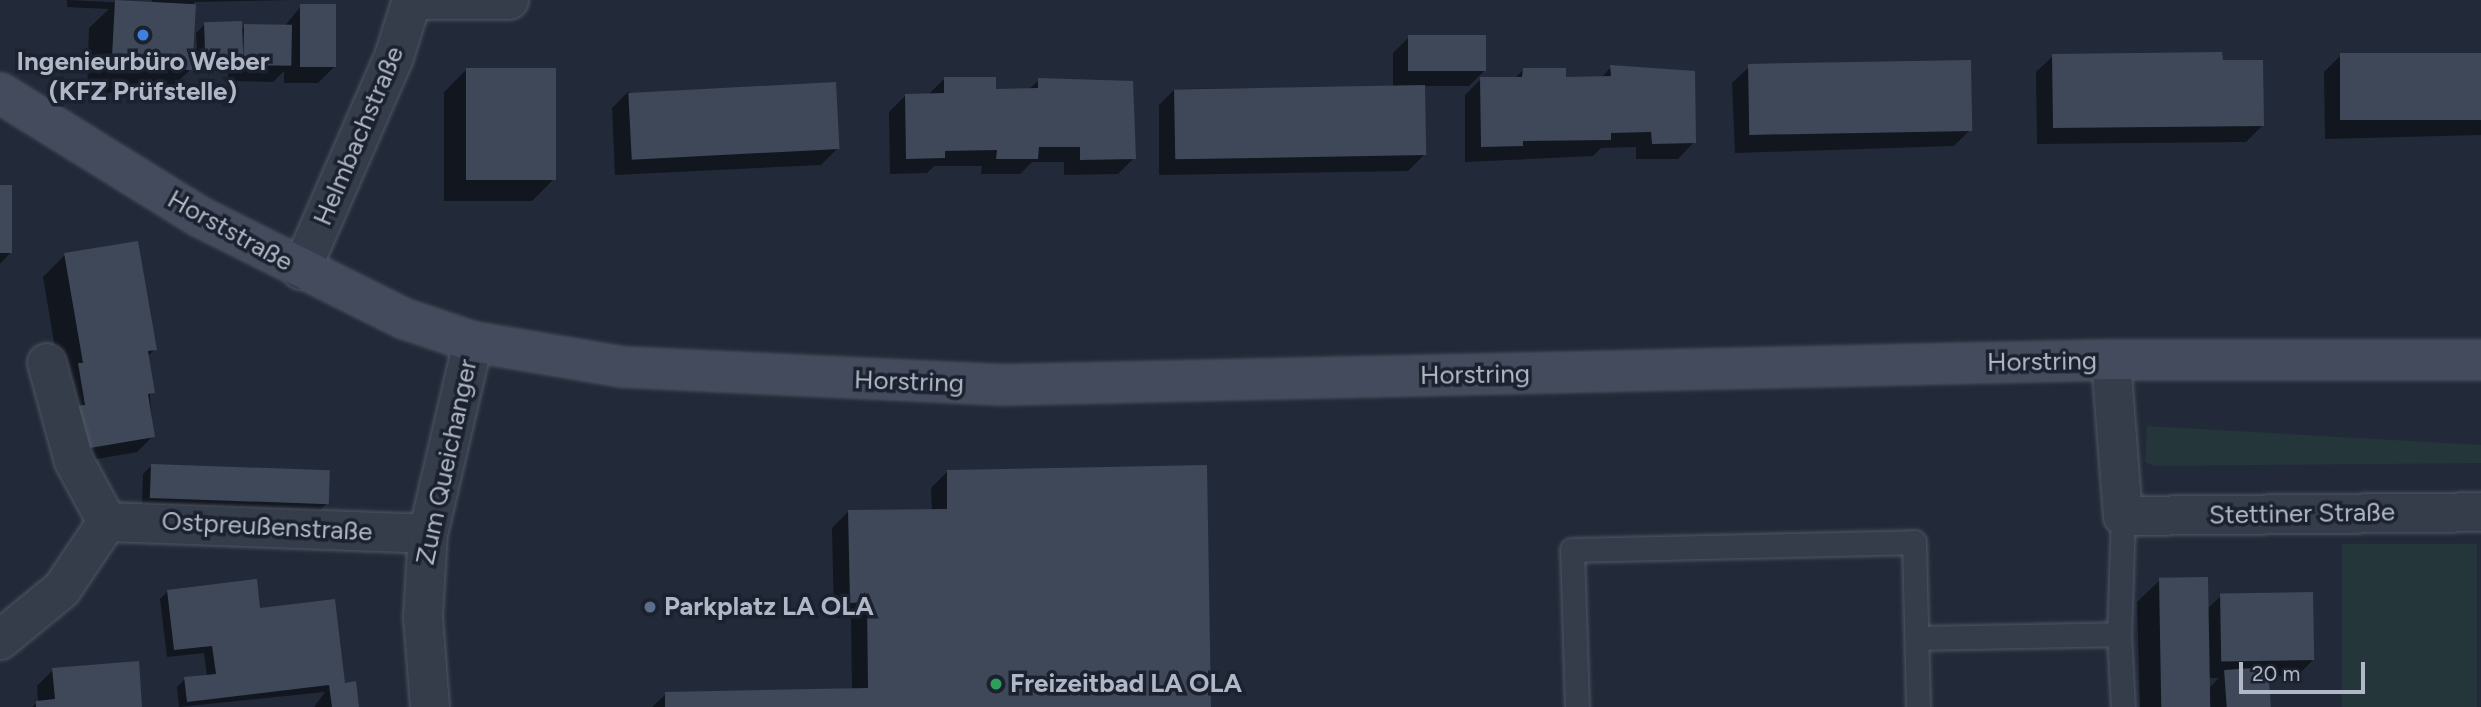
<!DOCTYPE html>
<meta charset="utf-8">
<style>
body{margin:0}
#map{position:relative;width:2481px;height:707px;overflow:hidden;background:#222a39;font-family:Figtree,sans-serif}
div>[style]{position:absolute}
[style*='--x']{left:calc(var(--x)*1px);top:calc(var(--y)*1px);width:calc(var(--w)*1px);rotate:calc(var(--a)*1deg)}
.green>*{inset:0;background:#24363a;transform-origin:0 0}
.shadow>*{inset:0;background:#0007}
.building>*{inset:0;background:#3e4859;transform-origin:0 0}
.roads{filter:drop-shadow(0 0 2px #505764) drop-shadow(0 0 2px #505764)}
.lane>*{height:23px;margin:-11.5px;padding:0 11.5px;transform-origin:11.5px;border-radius:11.5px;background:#353c4a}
.street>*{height:38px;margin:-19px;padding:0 19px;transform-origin:19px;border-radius:19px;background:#353c4a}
.secondary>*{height:38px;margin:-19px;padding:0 19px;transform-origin:19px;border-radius:19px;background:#434b5d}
.dots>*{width:19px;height:19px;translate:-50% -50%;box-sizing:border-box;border:4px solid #1b212e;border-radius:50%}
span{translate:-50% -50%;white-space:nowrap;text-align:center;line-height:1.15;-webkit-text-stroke:7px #1b212e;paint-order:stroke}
.poi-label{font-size:26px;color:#b0b7c6;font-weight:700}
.left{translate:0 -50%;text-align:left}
.street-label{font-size:26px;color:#b0b7c6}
.scale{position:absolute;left:2239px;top:662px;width:126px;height:32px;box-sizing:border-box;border:4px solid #b0b7c6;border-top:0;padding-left:9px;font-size:21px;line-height:24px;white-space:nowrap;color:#b0b7c6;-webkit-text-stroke:5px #1b212e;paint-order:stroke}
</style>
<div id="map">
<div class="green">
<i style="clip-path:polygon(2147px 426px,2481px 445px,2481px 463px,2154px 466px,2145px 462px)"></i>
<i style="left:2342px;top:544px;width:135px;height:163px"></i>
</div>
<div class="shadow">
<i style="clip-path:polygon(67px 0,152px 4px,152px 0,292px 0,194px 2px,192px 68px,165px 94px,87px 92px,89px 28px,109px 9px,67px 7px)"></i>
<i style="clip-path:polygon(301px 6px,334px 67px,318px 83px,284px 83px,284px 71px,273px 82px,228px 81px,228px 65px,198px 66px,196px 33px,205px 24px,240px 31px,245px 26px,284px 27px)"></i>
<i style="clip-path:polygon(1409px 37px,1485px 70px,1469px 86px,1423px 86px,1425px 154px,1408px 171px,1159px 175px,1159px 105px,1175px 89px,1393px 87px,1393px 53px)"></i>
<i style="clip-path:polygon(2481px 54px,2481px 135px,2325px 139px,2324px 72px,2340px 56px)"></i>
<i style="clip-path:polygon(2053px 56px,2221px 62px,2262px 126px,2246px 142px,2037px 144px,2036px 72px)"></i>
<i style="clip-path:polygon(1611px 67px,1694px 142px,1678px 159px,1636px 159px,1636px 147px,1601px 148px,1593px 156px,1465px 162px,1465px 95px,1481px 79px,1515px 78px,1523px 70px,1565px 78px,1601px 78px)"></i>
<i style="clip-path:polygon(1749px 67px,1970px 130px,1954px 146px,1735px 153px,1732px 83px)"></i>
<i style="clip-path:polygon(466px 70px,554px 179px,532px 201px,444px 201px,444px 92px)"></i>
<i style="clip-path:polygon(945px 78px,995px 91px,1028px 90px,1039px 80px,1134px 158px,1118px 174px,1064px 175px,1064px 162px,1032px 162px,1020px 174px,981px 174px,982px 166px,934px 166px,927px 173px,890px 174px,889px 112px,905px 96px,928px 95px)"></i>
<i style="clip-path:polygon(628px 92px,837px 149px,821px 165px,615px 175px,612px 108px)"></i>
<i style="clip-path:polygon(0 186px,11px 252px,0 264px)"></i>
<i style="clip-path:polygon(65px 255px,155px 349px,147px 357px,153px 436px,137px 452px,68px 464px,61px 384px,43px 277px)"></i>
<i style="clip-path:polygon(151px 466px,327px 503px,319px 512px,142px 505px,143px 474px)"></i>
<i style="clip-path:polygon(948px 471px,1209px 707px,652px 707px,666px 694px,852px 690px,851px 618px,834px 618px,832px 528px,848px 512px,932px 511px,931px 488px)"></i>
<i style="clip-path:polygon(evenodd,2160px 580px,2207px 609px,2221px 596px,2313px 660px,2297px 676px,2267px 676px,2269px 707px,2140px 707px,2137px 602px,2160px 580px,2209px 678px,2219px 678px,2209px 688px,2209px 678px)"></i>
<i style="clip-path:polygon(168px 591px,258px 610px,343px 682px,357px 707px,314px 707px,325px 692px,179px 707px,177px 687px,185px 679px,207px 676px,204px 653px,167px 657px,160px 599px)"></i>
<i style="clip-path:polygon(53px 670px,141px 707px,32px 707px,38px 702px,37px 686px)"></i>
</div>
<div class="building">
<i style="left:115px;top:0;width:81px;height:66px;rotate:3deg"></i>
<i style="left:300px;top:4px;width:36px;height:63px"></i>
<i style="left:242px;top:21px;width:36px;height:38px;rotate:88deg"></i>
<i style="left:244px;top:24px;width:48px;height:41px;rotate:1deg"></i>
<i style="left:1408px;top:35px;width:78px;height:36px"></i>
<i style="clip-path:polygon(2222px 52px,2223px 60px,2263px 60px,2264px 126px,2053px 128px,2052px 54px)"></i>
<i style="left:2481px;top:53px;width:67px;height:141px;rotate:90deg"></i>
<i style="left:1971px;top:60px;width:71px;height:223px;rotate:89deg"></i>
<i style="clip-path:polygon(1610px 65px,1695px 71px,1696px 143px,1652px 144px,1651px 132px,1611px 133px,1611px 140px,1523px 141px,1523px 146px,1481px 147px,1480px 77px,1522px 77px,1523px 68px,1566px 68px,1566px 77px,1611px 76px)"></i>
<i style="left:466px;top:68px;width:90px;height:112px"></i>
<i style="clip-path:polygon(944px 77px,996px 77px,996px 89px,1038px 88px,1038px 78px,1133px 81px,1136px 159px,1080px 160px,1080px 147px,1039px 147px,1038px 159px,996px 159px,997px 150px,945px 151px,945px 158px,906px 159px,905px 94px,944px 93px)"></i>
<i style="left:836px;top:82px;width:67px;height:208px;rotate:87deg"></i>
<i style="left:1425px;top:85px;width:70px;height:251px;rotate:89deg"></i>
<i style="left:0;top:185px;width:12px;height:68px"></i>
<i style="clip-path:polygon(138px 241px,157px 350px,148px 351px,155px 393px,148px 394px,155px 437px,84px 449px,76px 406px,85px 405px,78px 363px,83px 363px,64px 253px)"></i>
<i style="left:151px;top:464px;width:179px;height:34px;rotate:2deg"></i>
<i style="clip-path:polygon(1207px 465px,1211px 707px,665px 707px,665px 692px,868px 688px,867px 602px,850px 603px,848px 510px,947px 509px,947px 470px)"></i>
<i style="left:2208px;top:577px;width:130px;height:49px;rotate:89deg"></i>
<i style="clip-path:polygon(257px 579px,260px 608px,335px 599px,345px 683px,356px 681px,359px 707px,332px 707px,329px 685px,187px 702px,184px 677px,216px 674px,212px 646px,174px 650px,167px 590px)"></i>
<i style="left:2313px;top:592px;width:68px;height:93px;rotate:89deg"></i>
<i style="clip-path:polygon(139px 661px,142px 707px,36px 707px,36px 701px,55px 699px,52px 668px)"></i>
<i style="left:2268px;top:667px;width:40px;height:44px;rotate:86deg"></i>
</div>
<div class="roads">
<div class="lane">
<i style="--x:2123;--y:516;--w:118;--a:91.9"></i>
<i style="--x:2119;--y:634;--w:73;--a:86.9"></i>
<i style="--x:1917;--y:638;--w:202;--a:-1.1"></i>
<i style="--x:1577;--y:707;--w:157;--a:-91.8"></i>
<i style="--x:1572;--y:550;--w:342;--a:-1.3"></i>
<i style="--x:1914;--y:542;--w:165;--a:88.6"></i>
</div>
<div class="street">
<i style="--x:420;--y:0;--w:89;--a:0"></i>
<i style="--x:301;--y:270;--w:232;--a:-66.4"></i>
<i style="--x:394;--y:57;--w:60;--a:-72.5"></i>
<i style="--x:2111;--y:360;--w:156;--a:85.6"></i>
<i style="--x:2123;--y:516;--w:358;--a:-0.6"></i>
<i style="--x:47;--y:363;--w:102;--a:74.6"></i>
<i style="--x:74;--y:461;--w:69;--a:61.6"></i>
<i style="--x:107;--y:522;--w:321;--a:2.1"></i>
<i style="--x:0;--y:640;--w:80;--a:-39.4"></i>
<i style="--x:62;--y:589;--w:81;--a:-56.1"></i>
<i style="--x:430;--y:707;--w:90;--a:-94.4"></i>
<i style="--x:423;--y:617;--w:83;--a:-86.6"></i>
<i style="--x:428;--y:534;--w:197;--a:-76.8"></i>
</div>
<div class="secondary">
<i style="--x:0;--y:93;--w:235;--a:31.8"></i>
<i style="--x:200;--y:217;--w:229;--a:26.5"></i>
<i style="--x:405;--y:319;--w:72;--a:18.7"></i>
<i style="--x:473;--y:342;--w:151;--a:9.5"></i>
<i style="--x:622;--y:367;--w:377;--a:2.7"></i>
<i style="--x:999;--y:385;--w:1112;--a:-1.29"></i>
<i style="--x:2111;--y:360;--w:370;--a:0"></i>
</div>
</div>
<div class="dots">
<i style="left:143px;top:35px;background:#3f7fe0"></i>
<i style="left:650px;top:607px;background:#5c6f8a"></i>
<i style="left:996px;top:684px;background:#2e9e5b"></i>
</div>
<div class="poi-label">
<span style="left:143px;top:77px">Ingenieurbüro Weber<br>(KFZ Prüfstelle)</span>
<span class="left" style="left:664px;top:607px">Parkplatz LA OLA</span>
<span class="left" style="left:1010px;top:684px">Freizeitbad LA OLA</span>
</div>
<div class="street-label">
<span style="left:359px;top:136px;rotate:-67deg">Helmbachstraße</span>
<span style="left:230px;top:231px;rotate:29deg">Horststraße</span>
<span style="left:2042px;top:362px;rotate:-1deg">Horstring</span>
<span style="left:1475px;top:375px;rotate:-1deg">Horstring</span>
<span style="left:909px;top:382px;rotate:2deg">Horstring</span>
<span style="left:447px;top:462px;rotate:-78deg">Zum Queichanger</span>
<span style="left:2302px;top:514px;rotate:-1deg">Stettiner Straße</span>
<span style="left:267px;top:527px;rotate:3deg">Ostpreußenstraße</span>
</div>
<div class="scale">20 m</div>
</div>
